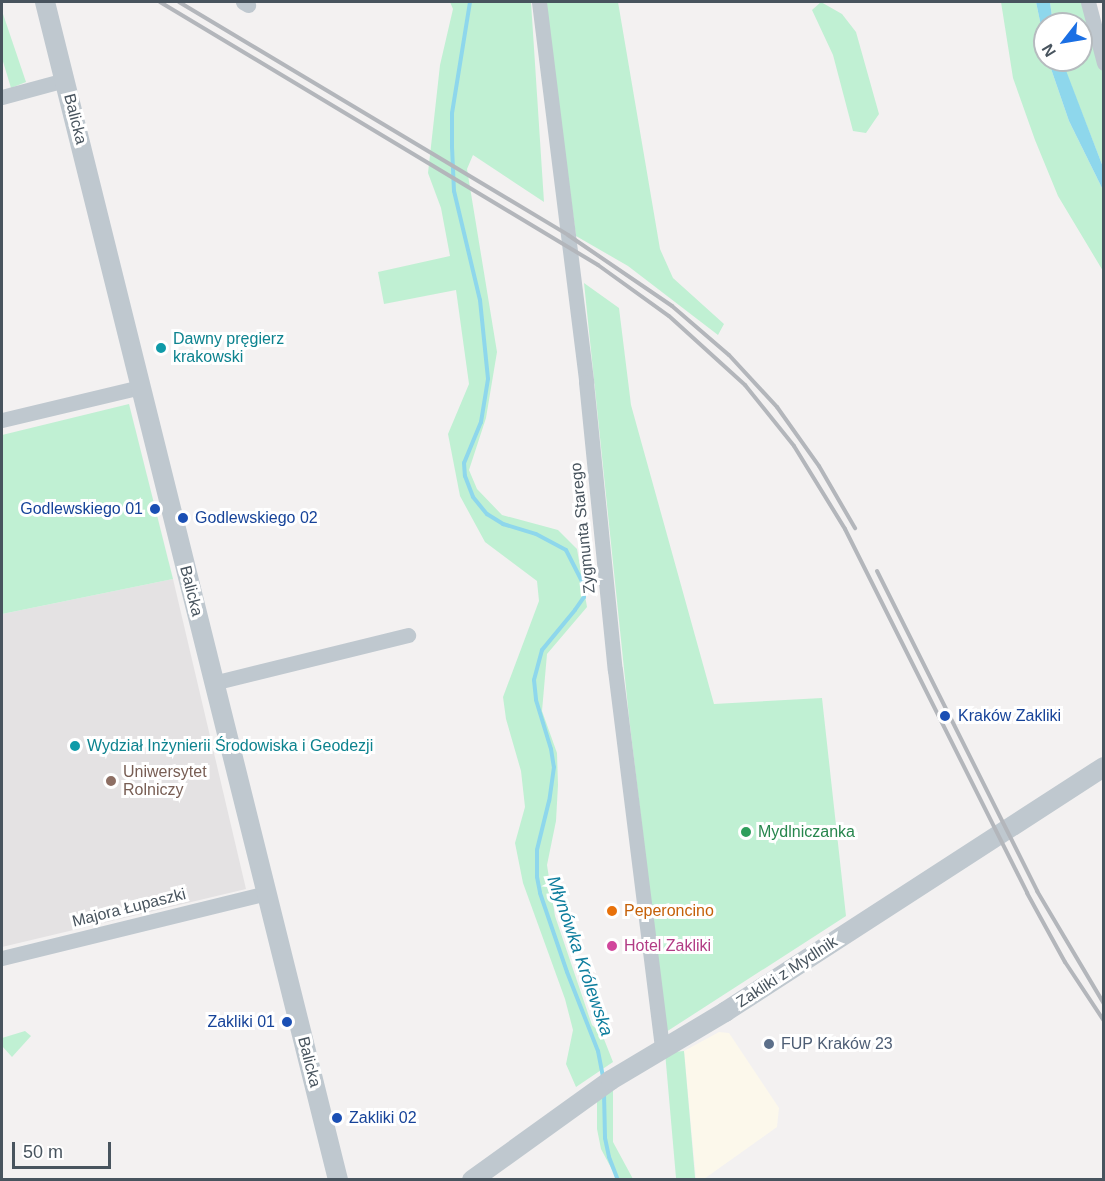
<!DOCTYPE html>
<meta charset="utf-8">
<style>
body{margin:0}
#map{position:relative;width:1105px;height:1181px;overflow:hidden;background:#f3f1f1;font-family:Arial,sans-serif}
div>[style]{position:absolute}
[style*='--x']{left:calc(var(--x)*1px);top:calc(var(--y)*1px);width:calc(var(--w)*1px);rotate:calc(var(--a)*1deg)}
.commercial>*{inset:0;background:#fcf8eb}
.education>*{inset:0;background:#e4e2e3}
.green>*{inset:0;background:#c0f0d3;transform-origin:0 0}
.water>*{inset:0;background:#8ed7ec}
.stream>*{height:4px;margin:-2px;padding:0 2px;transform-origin:2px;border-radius:2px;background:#8ed7ec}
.minor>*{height:15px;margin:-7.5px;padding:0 7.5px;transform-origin:7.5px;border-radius:7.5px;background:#bfc8cf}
.tertiary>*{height:20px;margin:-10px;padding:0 10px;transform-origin:10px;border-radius:10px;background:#bfc8cf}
.rail>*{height:4px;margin:-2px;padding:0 2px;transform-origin:2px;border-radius:2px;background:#b3b6bb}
.dots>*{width:16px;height:16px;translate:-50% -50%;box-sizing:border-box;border:3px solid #fff;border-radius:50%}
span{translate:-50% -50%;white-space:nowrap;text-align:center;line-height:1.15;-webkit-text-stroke:6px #fff;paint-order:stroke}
.street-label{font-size:16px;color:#48545e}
.culture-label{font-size:16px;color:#0d838f}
.left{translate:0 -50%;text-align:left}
.transit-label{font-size:16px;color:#164399}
.right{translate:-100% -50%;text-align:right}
.education-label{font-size:16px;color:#785e54}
.leisure-label{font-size:16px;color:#27864d}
.food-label{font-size:16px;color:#c56008}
.hotel-label{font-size:16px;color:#b23c85}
.service-label{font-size:16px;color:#4e5e75}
.water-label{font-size:18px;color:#0d7d9d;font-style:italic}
.frame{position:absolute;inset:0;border:3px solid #48545e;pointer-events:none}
.north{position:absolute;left:1033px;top:12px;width:60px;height:60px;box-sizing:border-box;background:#fff;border:2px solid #b6bbbf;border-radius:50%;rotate:239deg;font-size:16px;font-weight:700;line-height:24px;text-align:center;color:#48545e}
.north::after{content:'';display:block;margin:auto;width:21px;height:27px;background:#1a6fe4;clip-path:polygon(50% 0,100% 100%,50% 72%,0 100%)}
.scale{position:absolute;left:12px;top:1142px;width:99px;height:27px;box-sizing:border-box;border:3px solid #48545e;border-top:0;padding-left:8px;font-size:18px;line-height:21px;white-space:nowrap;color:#48545e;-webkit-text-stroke:4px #fff;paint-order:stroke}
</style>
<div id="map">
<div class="commercial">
<i style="clip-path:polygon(719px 1032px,729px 1033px,779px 1108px,777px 1127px,704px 1179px,696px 1179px,684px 1051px)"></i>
</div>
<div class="education">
<i style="clip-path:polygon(173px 579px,246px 889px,2px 947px,2px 614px)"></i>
</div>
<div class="green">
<i style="clip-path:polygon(450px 2px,531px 2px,544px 202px,473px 155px,467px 169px,497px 352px,486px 418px,469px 470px,477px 489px,502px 515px,558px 530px,577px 549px,587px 607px,547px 654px,542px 711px,557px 753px,558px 785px,556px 821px,547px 865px,555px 916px,592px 1025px,602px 1034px,613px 1062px,576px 1087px,566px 1064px,573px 1030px,565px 999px,523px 883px,515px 843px,525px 807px,521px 771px,506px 719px,503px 697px,539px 601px,537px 581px,485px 542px,460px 496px,448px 434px,469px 384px,456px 290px,384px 304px,378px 272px,450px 256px,441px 208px,428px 173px,440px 65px,453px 9px)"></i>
<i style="clip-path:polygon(544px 2px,618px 2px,660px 249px,673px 278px,724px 324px,718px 335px,628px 266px,576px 236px)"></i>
<i style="clip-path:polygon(821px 2px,842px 14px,856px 32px,879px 114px,866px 133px,853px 131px,833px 55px,812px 10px)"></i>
<i style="clip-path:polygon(1001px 2px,1036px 2px,1045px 45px,1045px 60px,1048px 60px,1069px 121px,1103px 190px,1103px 271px,1058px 196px,1035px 140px,1013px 78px)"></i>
<i style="clip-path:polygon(1050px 2px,1085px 2px,1103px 71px,1103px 167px,1062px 62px,1081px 60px,1081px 24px,1053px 24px)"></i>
<i style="clip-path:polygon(2px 11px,26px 82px,11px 88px,2px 58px)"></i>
<i style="clip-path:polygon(584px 283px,619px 308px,631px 405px,714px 704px,822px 698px,846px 916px,666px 1032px,629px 717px)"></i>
<i style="clip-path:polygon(129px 404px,173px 579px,2px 614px,2px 435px)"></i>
<i style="clip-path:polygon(25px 1031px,31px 1036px,12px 1057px,2px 1046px,2px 1038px)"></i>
<i style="left:684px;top:1051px;width:129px;height:19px;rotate:85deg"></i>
<i style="clip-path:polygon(613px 1088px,613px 1142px,633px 1179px,617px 1179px,601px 1149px,597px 1129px,597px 1100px)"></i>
</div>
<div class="water">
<i style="clip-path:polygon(1036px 2px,1050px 2px,1053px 24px,1045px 24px,1045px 45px)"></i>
<i style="clip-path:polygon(1048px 60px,1062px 60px,1103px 167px,1103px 190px,1069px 121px)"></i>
</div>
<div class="stream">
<i style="--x:470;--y:2;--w:112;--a:99.2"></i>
<i style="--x:452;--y:113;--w:34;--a:90"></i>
<i style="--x:452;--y:147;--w:44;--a:87.4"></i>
<i style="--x:454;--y:191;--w:112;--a:76.6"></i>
<i style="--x:480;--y:300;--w:79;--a:84.2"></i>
<i style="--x:488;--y:379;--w:44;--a:99.2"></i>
<i style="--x:481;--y:422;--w:44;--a:112.5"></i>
<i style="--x:464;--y:463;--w:13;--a:86"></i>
<i style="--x:465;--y:476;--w:22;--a:69"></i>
<i style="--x:473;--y:497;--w:22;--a:51"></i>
<i style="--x:487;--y:514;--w:19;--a:32"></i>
<i style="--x:503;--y:524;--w:34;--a:17"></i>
<i style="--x:536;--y:534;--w:34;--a:28"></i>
<i style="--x:566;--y:550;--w:39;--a:63"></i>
<i style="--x:584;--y:585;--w:12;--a:90"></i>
<i style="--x:584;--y:597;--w:16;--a:125"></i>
<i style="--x:575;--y:610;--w:52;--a:129.5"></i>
<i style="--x:542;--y:650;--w:31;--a:105"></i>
<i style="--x:534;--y:680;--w:20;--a:84"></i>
<i style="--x:536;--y:700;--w:51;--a:73"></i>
<i style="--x:551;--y:749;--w:18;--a:81"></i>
<i style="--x:554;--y:767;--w:34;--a:98"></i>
<i style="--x:549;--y:801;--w:50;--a:103.8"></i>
<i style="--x:537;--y:850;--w:27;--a:90"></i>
<i style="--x:537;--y:877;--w:16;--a:79"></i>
<i style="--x:540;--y:893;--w:83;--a:71.1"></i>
<i style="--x:567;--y:972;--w:85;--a:68.6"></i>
<i style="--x:598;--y:1051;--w:25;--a:79"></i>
<i style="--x:604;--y:1093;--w:45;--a:88.7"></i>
<i style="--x:605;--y:1138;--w:19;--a:78"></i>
<i style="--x:609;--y:1157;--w:25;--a:69"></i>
</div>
<div class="minor">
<i style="--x:243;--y:2;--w:6;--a:31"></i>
<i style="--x:539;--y:2;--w:383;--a:82.9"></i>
<i style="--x:586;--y:382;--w:289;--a:84.3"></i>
<i style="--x:615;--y:670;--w:383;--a:82.9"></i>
<i style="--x:1088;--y:2;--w:63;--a:75.3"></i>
<i style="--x:2;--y:97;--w:65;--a:-15.1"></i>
<i style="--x:2;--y:420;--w:143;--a:-13.4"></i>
<i style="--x:213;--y:683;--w:201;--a:-13.8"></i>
<i style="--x:2;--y:958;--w:272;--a:-13.8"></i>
</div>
<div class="tertiary">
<i style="--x:45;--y:2;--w:1214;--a:76.03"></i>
<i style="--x:472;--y:1180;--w:171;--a:-35.7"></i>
<i style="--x:611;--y:1080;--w:133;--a:-30.8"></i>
<i style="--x:725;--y:1012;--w:451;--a:-32.9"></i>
</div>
<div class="rail">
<i style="--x:160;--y:2;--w:511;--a:30.98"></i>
<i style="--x:598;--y:265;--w:87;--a:35.7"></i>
<i style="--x:669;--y:316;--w:103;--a:42.2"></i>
<i style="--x:745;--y:385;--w:78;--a:51.2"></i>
<i style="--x:794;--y:446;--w:97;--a:58.4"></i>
<i style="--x:845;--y:529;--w:407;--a:63.4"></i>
<i style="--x:1027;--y:893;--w:79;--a:61.2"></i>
<i style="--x:1065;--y:962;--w:71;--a:56.5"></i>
<i style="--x:179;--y:2;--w:453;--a:30.9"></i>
<i style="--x:568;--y:235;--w:126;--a:34.3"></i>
<i style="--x:672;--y:306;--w:75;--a:40.7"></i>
<i style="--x:729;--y:355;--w:71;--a:47.3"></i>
<i style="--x:777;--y:407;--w:72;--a:54.6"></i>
<i style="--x:819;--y:466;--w:72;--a:59.9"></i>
<i style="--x:877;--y:571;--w:358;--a:63.4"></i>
<i style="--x:1037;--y:891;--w:131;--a:59.3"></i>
</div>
<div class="dots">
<i style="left:161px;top:348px;background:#0f9aa8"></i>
<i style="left:155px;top:509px;background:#1a4fb4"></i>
<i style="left:183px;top:518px;background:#1a4fb4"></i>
<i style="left:945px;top:716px;background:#1a4fb4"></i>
<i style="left:75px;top:746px;background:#0f9aa8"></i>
<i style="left:111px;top:781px;background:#8d6e63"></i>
<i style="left:746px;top:832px;background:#2e9e5b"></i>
<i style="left:612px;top:911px;background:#e8710a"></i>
<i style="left:612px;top:946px;background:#d1479c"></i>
<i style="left:287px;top:1022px;background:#1a4fb4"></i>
<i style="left:769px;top:1044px;background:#5c6f8a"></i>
<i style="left:337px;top:1118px;background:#1a4fb4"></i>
</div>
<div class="street-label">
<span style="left:75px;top:119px;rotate:76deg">Balicka</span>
<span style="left:583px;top:528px;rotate:-96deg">Zygmunta Starego</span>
<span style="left:191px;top:591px;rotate:76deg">Balicka</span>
<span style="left:129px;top:908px;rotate:-14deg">Majora Łupaszki</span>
<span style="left:787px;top:972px;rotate:-33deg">Zakliki z Mydlnik</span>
<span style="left:309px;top:1062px;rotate:76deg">Balicka</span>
</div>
<div class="culture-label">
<span class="left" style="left:173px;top:348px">Dawny pręgierz<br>krakowski</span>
<span class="left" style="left:87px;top:746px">Wydział Inżynierii Środowiska i Geodezji</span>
</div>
<div class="transit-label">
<span class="right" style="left:143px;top:509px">Godlewskiego 01</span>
<span class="left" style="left:195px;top:518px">Godlewskiego 02</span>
<span class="left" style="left:958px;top:716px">Kraków Zakliki</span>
<span class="right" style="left:275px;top:1022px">Zakliki 01</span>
<span class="left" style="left:349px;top:1118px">Zakliki 02</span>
</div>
<div class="education-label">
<span class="left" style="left:123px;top:781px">Uniwersytet<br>Rolniczy</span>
</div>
<div class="leisure-label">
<span class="left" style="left:758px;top:832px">Mydlniczanka</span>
</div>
<div class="food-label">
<span class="left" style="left:624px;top:911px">Peperoncino</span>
</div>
<div class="hotel-label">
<span class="left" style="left:624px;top:946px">Hotel Zakliki</span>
</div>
<div class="service-label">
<span class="left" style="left:781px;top:1044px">FUP Kraków 23</span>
</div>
<div class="water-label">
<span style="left:580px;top:956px;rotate:71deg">Młynówka Królewska</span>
</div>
<div class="frame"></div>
<div class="north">N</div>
<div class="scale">50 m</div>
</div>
